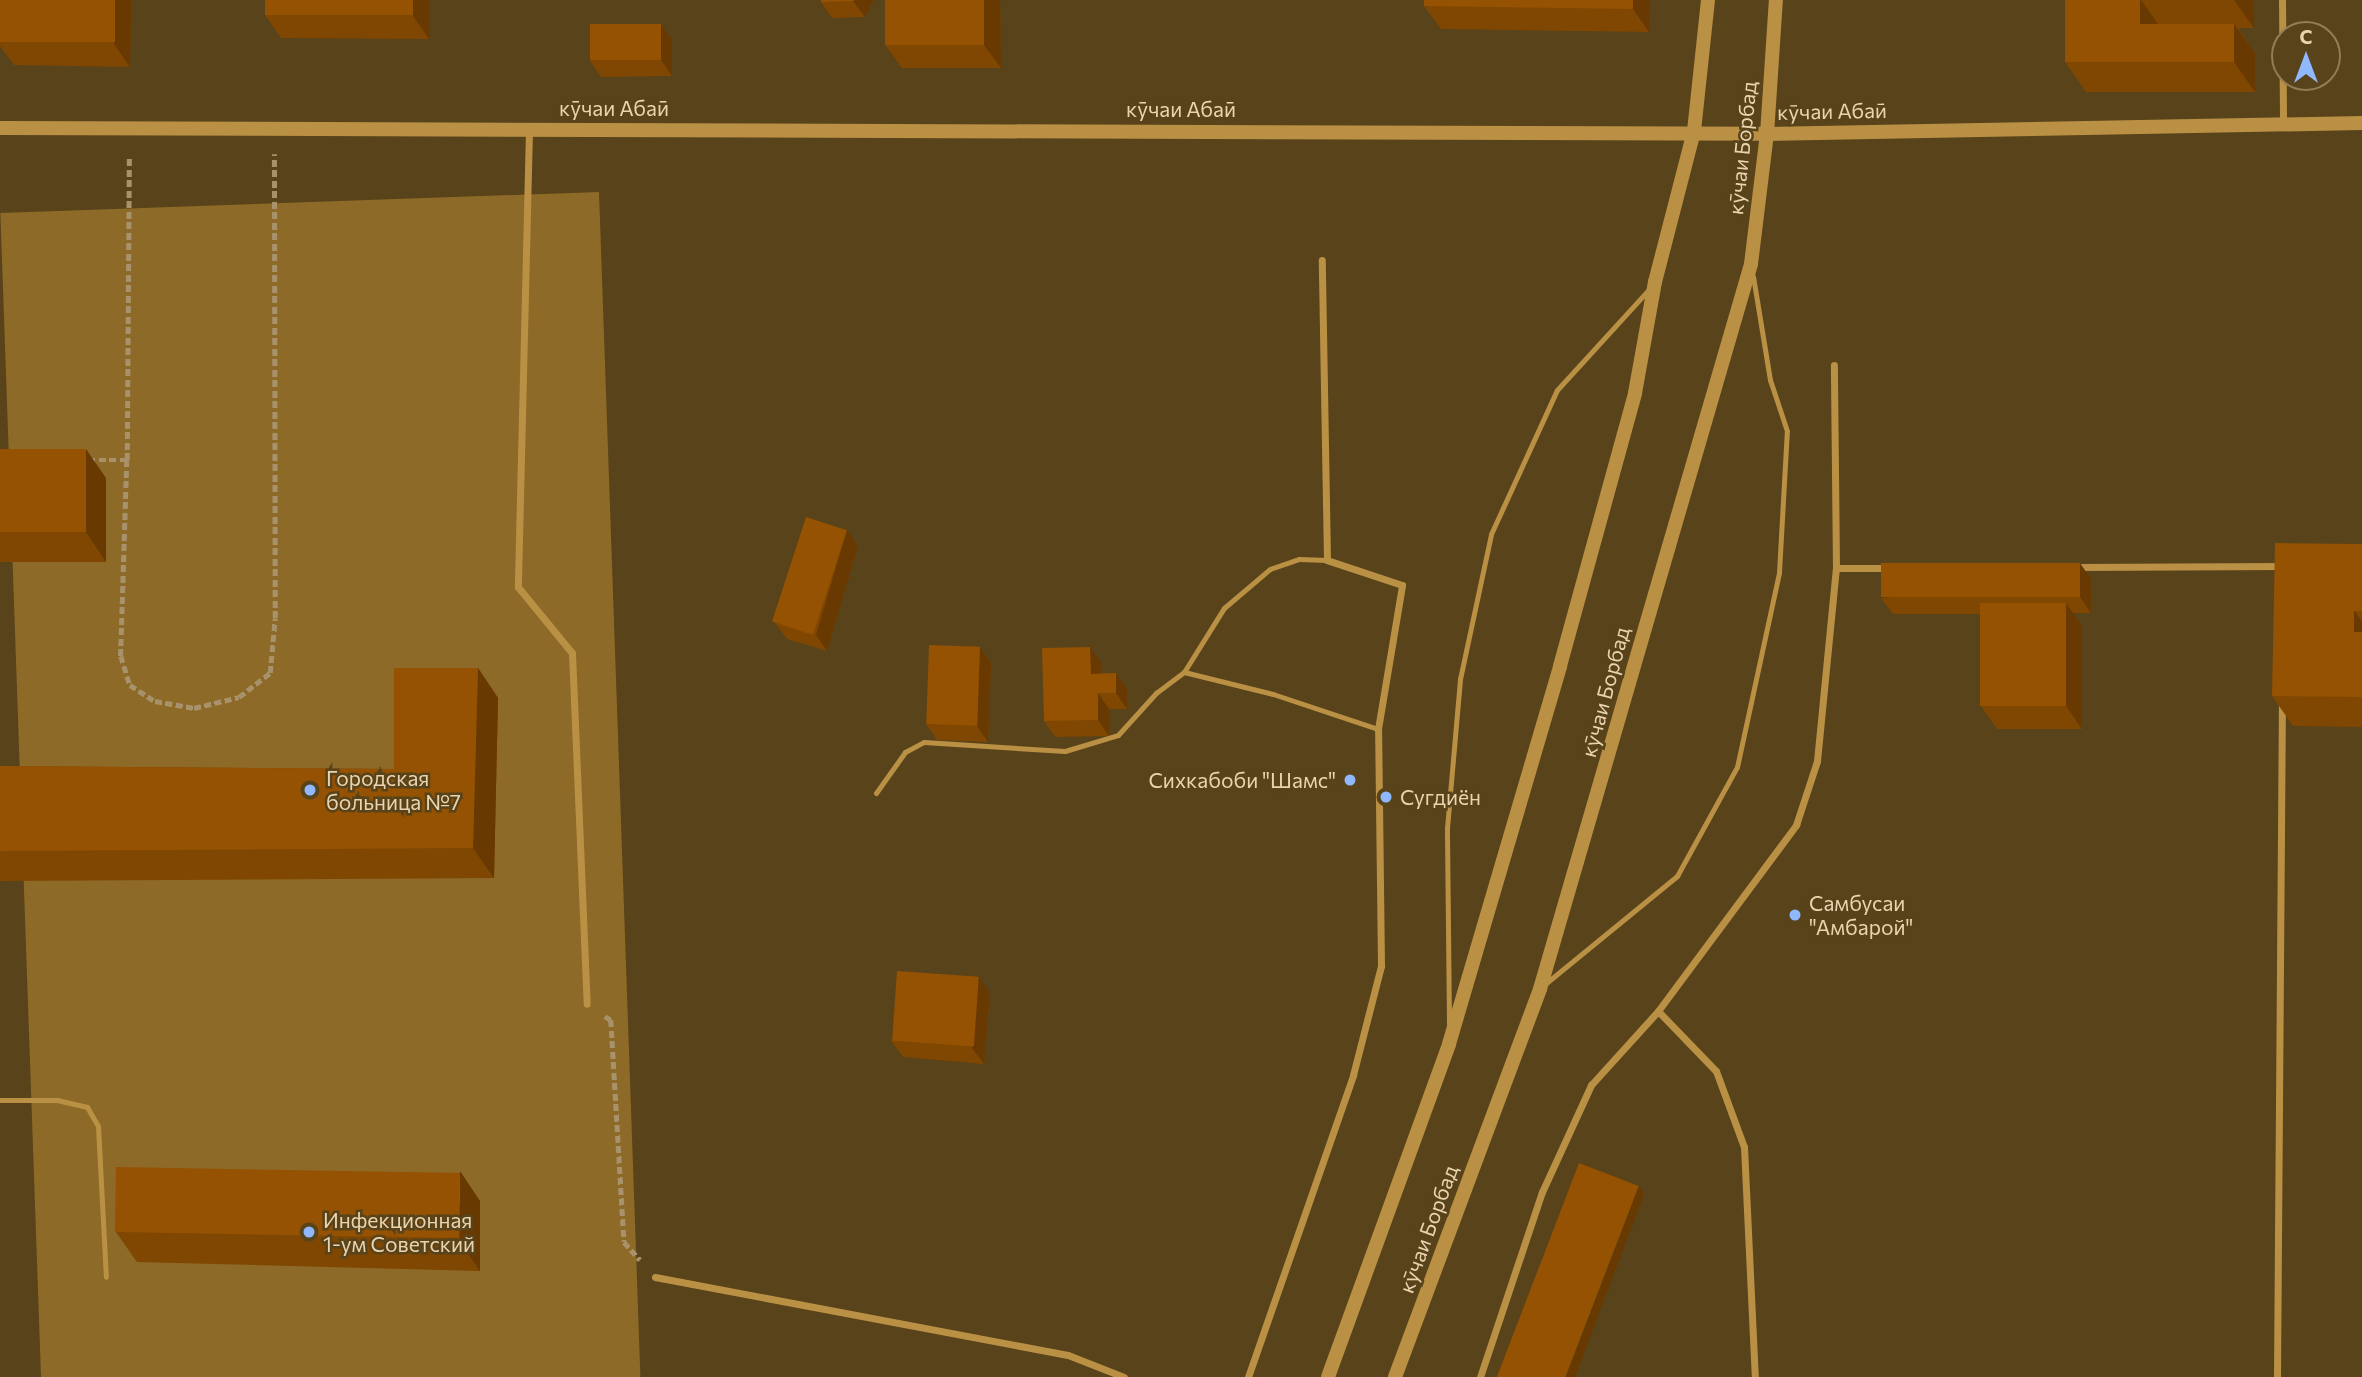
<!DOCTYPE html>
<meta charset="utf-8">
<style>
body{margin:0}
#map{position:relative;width:2362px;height:1377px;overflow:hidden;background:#59431a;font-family:Commissioner,sans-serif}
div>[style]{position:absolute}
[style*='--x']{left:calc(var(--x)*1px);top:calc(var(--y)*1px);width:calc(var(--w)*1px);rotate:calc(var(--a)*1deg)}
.forest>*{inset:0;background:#8d6a27;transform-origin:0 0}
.path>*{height:4.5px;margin-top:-2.25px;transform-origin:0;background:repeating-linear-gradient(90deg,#a8926c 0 7px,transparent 0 10.5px)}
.lane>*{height:5px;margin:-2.5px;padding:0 2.5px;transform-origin:2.5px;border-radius:2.5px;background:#ba9144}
.street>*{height:7px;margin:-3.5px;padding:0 3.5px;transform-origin:3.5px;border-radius:3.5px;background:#ba9144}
.secondary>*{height:14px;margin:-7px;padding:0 7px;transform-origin:7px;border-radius:7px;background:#ba9144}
.wall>*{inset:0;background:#7f4702}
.shaded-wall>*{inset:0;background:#683901}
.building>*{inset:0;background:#945202;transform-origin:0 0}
.dots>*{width:19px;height:19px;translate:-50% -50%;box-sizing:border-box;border:4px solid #59431a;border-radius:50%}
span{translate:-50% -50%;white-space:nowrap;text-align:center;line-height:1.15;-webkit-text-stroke:5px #59431a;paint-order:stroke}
.street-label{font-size:21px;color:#ead4b0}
.poi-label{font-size:21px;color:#ead4b0}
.left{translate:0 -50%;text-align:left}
.right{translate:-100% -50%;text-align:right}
.north{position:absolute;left:2271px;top:21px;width:70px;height:70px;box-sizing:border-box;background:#59431a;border:2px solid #937d56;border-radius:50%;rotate:0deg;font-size:19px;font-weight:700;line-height:28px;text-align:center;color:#ead4b0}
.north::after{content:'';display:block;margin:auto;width:24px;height:32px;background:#8fb8fd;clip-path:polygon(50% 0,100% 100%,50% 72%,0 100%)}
</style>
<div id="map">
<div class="forest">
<i style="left:599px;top:192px;width:1186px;height:599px;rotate:88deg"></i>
</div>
<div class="path">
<i style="--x:88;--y:460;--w:39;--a:0"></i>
<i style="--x:127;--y:460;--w:196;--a:91.8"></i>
<i style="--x:121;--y:656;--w:30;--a:73"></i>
<i style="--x:130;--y:685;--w:30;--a:33"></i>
<i style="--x:155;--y:701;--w:40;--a:10"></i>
<i style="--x:194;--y:708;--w:46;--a:-13.7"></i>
<i style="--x:239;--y:697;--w:39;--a:-38"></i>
<i style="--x:270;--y:673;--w:55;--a:-84.8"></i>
<i style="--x:275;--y:618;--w:464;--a:-90.1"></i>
<i style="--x:127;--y:460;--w:304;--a:-89.6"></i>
<i style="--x:605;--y:1016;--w:7;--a:34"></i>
<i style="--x:611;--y:1020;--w:222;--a:86.6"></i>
<i style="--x:624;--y:1242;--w:24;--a:48"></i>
</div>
<div class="lane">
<i style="--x:1184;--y:672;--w:75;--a:-58"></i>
<i style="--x:1224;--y:608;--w:60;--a:-40.3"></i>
<i style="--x:1270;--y:569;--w:31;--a:-19"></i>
<i style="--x:1299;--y:559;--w:28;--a:2"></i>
<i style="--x:876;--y:793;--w:50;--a:-54.7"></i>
<i style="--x:905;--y:752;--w:21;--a:-28"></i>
<i style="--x:924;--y:742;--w:141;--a:3.7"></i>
<i style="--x:1065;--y:751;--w:55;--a:-16.8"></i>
<i style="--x:1118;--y:735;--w:57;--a:-47.9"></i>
<i style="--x:1156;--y:693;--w:35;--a:-37"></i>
<i style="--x:1184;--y:672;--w:92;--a:13.9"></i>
<i style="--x:1273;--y:694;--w:111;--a:18.4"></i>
<i style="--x:1545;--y:984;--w:171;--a:-39.3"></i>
<i style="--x:1677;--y:876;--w:124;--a:-61.2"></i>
<i style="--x:1737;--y:767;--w:199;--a:-77.8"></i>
<i style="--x:1779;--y:572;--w:141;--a:-86.8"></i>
<i style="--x:1787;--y:431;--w:54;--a:-108.4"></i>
<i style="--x:1770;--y:380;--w:105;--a:-99.3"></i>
<i style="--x:1449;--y:1024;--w:196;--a:-90.6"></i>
<i style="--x:1447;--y:828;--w:150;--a:-85"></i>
<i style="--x:1460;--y:679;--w:148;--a:-77.9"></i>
<i style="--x:1491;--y:534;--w:158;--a:-65.4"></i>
<i style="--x:1557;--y:390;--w:139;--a:-47.6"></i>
<i style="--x:0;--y:1100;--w:57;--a:0"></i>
<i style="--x:57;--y:1100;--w:31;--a:13"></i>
<i style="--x:87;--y:1107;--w:22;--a:60"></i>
<i style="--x:98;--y:1126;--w:151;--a:87"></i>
</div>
<div class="street">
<i style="--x:2282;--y:0;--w:122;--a:89.5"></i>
<i style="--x:529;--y:130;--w:457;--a:91.4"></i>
<i style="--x:518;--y:587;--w:85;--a:50.7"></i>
<i style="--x:572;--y:653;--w:351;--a:87.6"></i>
<i style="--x:2075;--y:567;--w:208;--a:-0.3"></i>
<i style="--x:1836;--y:568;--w:52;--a:0"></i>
<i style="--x:1658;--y:1011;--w:83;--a:46"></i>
<i style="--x:1716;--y:1071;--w:81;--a:69.8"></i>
<i style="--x:1744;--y:1147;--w:230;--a:87.3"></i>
<i style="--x:655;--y:1277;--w:420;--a:10.7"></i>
<i style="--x:1068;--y:1355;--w:60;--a:21.4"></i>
<i style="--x:1248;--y:1377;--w:320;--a:-70.8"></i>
<i style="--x:1353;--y:1075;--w:113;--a:-75.6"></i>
<i style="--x:1381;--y:966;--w:237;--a:-90.7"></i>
<i style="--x:1378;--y:729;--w:146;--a:-80.5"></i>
<i style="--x:1402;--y:585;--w:79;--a:-161.6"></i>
<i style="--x:1327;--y:560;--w:300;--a:-91"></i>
<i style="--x:1480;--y:1377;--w:195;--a:-71.5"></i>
<i style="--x:1542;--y:1192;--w:118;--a:-65.4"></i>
<i style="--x:1591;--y:1085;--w:100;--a:-47.8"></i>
<i style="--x:1658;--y:1011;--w:232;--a:-53.4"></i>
<i style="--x:1796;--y:825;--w:67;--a:-71.8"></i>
<i style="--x:1817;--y:761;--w:194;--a:-84.4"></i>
<i style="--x:1836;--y:568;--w:203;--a:-90.6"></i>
<i style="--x:2277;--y:1377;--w:677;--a:-89.58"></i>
</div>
<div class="secondary">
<i style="--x:0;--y:128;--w:1767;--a:0.19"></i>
<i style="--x:1767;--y:134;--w:595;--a:-1.06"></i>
<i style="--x:1328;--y:1377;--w:354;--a:-70"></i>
<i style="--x:1449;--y:1044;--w:394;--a:-73.6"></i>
<i style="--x:1560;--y:666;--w:283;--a:-74.6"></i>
<i style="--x:1635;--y:393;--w:113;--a:-79.8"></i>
<i style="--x:1655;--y:282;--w:156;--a:-75.5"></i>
<i style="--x:1694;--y:131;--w:132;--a:-83.9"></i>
<i style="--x:1395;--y:1377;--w:414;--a:-69.5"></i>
<i style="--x:1540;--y:989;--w:755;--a:-73.77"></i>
<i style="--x:1751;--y:264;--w:131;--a:-83"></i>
<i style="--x:1767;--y:134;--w:134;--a:-86.2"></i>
</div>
<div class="wall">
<i style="clip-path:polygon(0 0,131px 0,130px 67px,14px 65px,0 46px)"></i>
<i style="clip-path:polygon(429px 0,429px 39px,281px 38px,265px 15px)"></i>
<i style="clip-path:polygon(821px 0,873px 0,865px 17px,832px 18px,821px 2px)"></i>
<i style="clip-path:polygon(885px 0,1000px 0,1001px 68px,902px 68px,885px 45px)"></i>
<i style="clip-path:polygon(1650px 0,1649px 32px,1441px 29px,1424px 6px)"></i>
<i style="clip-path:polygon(2065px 0,2254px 0,2254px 28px,2238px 28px,2255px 53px,2255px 92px,2086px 92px,2065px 62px)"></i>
<i style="clip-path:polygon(661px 24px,672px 40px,672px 76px,601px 77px,590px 61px)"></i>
<i style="clip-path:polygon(0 449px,106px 478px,106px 562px,0 562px)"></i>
<i style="clip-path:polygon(847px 530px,858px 546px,827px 651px,787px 639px,775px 623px)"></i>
<i style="clip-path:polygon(2362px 544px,2362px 727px,2293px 726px,2272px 696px)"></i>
<i style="clip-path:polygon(2091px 579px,2091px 613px,2073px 613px,2082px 626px,2082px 729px,1997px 729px,1981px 706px,1981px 614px,1893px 614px,1881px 598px)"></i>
<i style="clip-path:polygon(980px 647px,991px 663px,988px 742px,937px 740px,926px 724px)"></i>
<i style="clip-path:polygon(1101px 663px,1102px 674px,1116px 673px,1127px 689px,1127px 709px,1109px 709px,1109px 736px,1055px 737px,1044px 721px)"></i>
<i style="clip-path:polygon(478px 668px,498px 698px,494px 878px,0 881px,0 766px,394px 769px)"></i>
<i style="clip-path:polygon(990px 993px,984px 1064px,903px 1057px,891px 1041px)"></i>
<i style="clip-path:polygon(480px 1201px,480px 1271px,137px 1262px,116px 1232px)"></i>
</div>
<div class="shaded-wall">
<i style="clip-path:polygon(115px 0,131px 0,130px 67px,114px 44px)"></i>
<i style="clip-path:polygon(413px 0,429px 0,429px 39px,413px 16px)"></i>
<i style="clip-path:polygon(854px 0,873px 0,865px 17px,853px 1px)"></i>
<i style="clip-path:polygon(984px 0,1000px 0,1001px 68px,984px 45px)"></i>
<i style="clip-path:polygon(1633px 0,1650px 0,1649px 32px,1633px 9px)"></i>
<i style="clip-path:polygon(2140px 0,2141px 0,2161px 28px,2140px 24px)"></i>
<i style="clip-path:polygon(2234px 0,2254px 0,2254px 28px)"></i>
<i style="clip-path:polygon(661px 24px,672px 40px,672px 76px,661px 60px)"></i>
<i style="clip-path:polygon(2234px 24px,2255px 53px,2255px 92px,2234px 62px)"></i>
<i style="clip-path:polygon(86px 449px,106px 478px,106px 562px,86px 532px)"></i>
<i style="clip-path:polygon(847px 530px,858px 546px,827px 651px,816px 635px)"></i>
<i style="clip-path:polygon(2080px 563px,2091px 579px,2091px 613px,2080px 597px)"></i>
<i style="clip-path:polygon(2066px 603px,2082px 626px,2082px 729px,2066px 706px)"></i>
<i style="clip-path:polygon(2354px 611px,2362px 621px,2362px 644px,2354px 632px)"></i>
<i style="clip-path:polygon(980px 647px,991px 663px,988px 742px,977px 726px)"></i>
<i style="clip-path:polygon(1090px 647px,1101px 663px,1102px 690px,1091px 674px)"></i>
<i style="clip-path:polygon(478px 668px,498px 698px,494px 878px,473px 848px)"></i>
<i style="clip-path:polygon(1116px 673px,1127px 689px,1127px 709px,1116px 693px)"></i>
<i style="clip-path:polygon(1098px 693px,1109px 709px,1109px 736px,1098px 720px)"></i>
<i style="clip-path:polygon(979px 977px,990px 993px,984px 1064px,972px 1048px)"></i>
<i style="clip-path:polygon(460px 1171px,480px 1201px,480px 1271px,460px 1242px)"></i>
<i style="clip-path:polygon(1639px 1186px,1644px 1194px,1575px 1377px,1566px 1377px)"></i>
</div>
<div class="building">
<i style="left:0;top:0;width:115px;height:42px"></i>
<i style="left:265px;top:0;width:148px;height:15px"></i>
<i style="clip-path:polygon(821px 0,854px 0,853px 1px,821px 2px)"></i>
<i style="left:885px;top:0;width:99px;height:45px"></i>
<i style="clip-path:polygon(1424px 0,1633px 0,1633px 9px,1424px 6px)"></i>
<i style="clip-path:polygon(2065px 0,2140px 0,2140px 24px,2234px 24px,2234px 62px,2065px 62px)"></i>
<i style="left:661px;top:24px;width:36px;height:71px;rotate:90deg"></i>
<i style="left:0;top:449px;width:86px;height:83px"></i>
<i style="left:806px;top:517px;width:43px;height:110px;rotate:18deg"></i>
<i style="clip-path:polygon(2275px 543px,2362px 544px,2362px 611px,2354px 611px,2354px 632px,2362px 632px,2362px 697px,2272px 696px)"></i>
<i style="left:2080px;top:563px;width:34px;height:199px;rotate:90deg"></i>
<i style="left:2066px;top:603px;width:103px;height:86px;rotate:90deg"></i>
<i style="left:929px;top:645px;width:51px;height:79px;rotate:2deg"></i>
<i style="clip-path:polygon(1090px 647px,1091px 674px,1116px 673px,1116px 693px,1098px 693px,1098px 720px,1044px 721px,1042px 648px)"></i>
<i style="clip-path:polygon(394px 668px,478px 668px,473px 848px,0 851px,0 766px,394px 769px)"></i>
<i style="left:897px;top:971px;width:82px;height:70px;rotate:4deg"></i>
<i style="left:1579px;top:1163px;width:64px;height:229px;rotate:21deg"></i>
<i style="left:116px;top:1167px;width:344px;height:65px;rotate:1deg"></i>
</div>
<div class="dots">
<i style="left:1350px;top:780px;background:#8fb8fd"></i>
<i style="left:310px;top:790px;background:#8fb8fd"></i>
<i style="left:1386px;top:797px;background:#8fb8fd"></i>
<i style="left:1795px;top:915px;background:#8fb8fd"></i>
<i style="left:309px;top:1232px;background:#8fb8fd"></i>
</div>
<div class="street-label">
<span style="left:614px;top:108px">кӯчаи Абаӣ</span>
<span style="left:1181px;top:109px">кӯчаи Абаӣ</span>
<span style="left:1832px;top:111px;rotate:-1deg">кӯчаи Абаӣ</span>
<span style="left:1742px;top:148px;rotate:-84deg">кӯчаи Борбад</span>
<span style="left:1605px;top:692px;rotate:-75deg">кӯчаи Борбад</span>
<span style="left:1428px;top:1229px;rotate:-70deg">кӯчаи Борбад</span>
</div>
<div class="poi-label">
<span class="left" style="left:326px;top:790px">Городская<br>больница №7</span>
<span class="right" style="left:1336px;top:780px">Сихкабоби "Шамс"</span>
<span class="left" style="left:1400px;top:797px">Сугдиён</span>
<span class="left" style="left:1809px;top:915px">Самбусаи<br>"Амбарой"</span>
<span class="left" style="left:323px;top:1232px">Инфекционная<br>1-ум Советский</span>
</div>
<div class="north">С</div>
</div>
